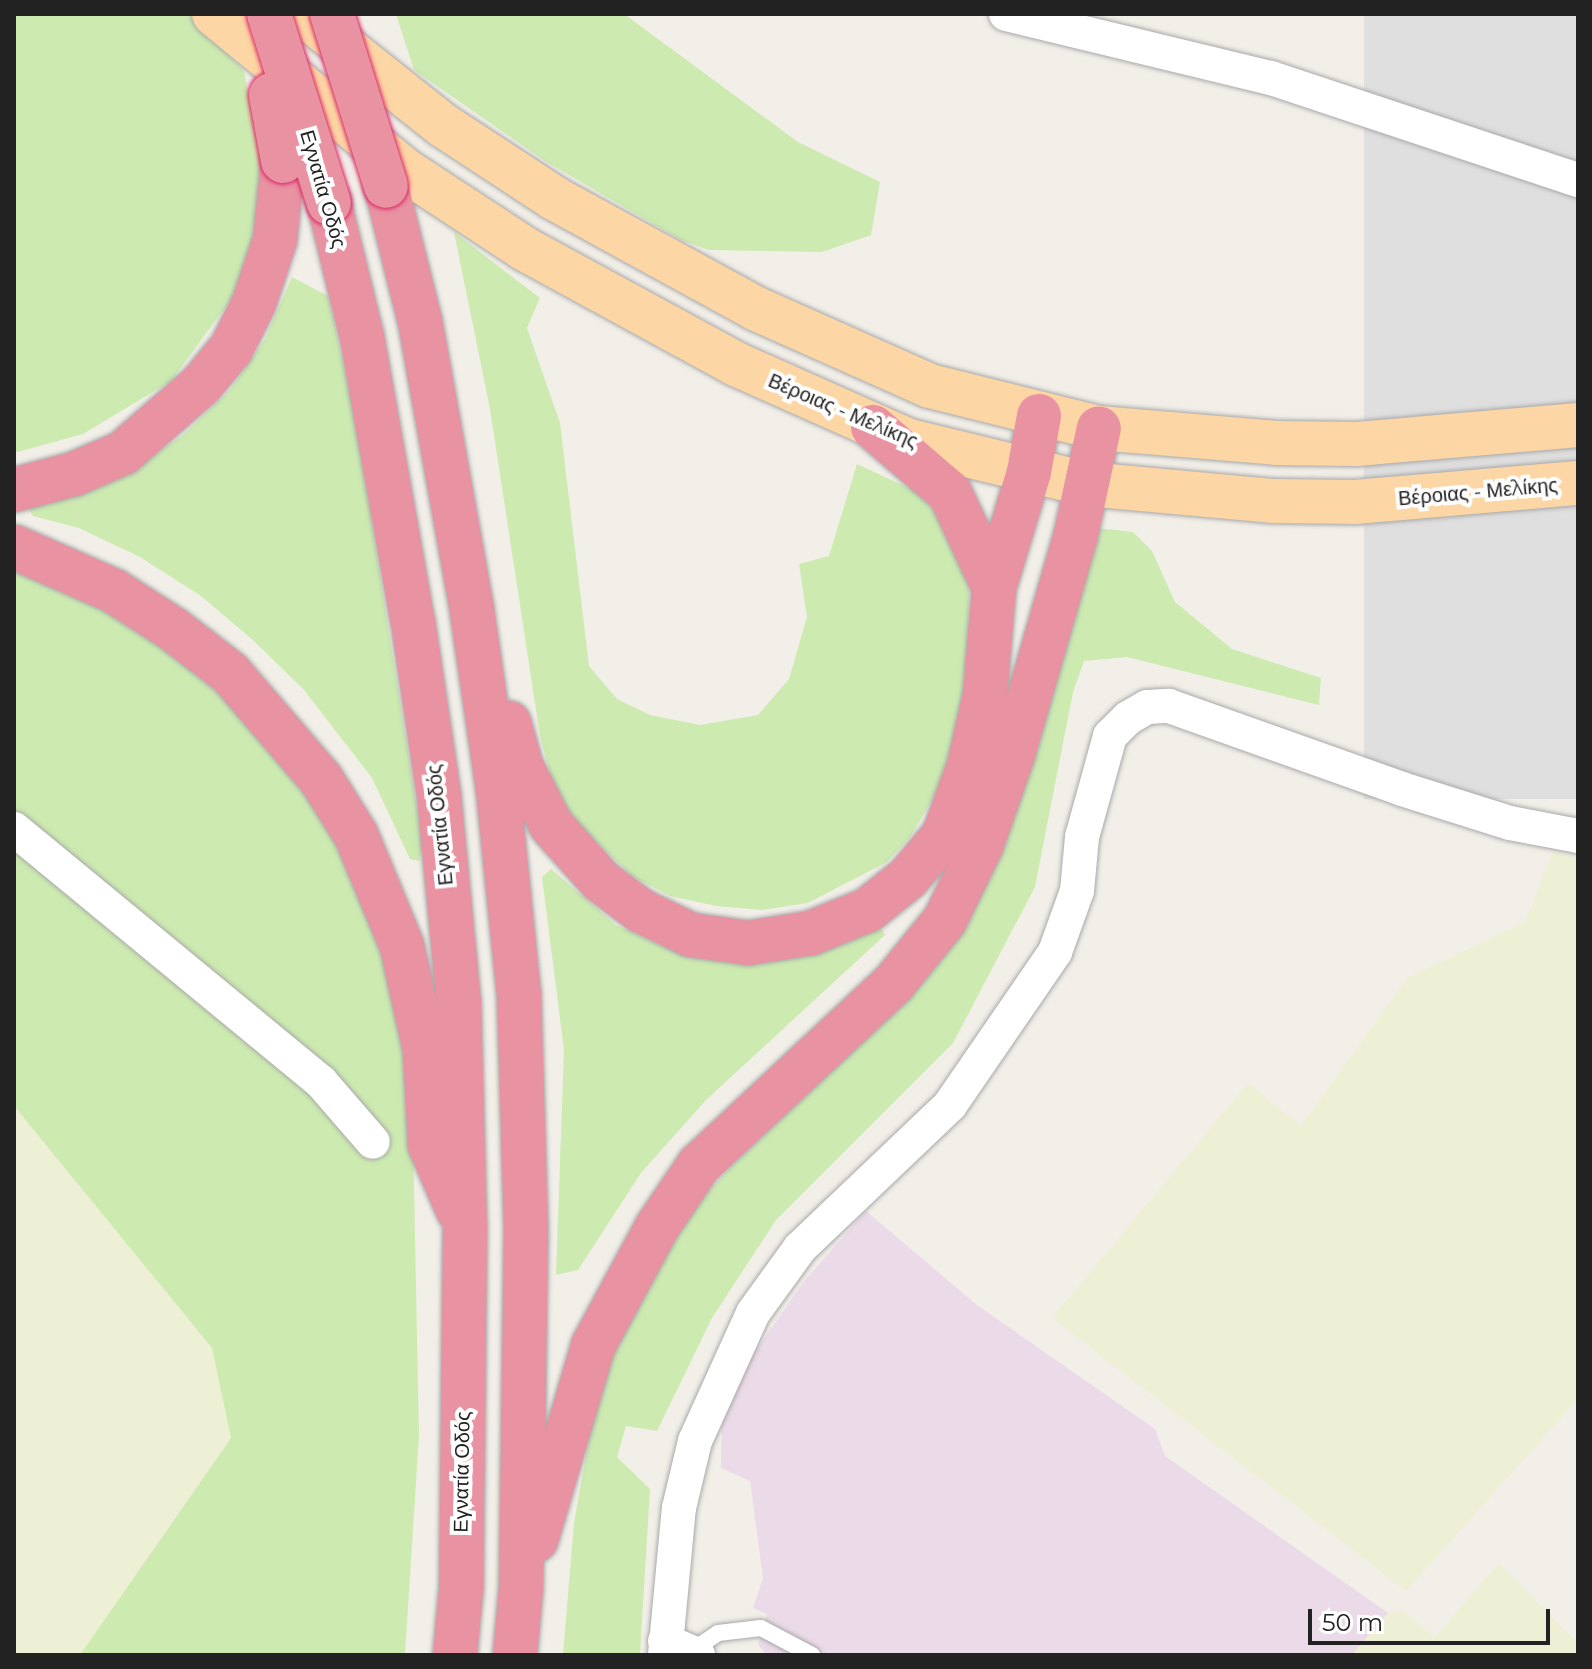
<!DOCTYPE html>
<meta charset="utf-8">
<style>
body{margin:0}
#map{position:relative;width:1592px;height:1669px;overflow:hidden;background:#f2efe9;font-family:Montserrat,sans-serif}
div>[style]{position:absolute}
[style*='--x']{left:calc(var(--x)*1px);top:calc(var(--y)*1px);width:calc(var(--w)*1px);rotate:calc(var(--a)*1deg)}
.residential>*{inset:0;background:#e0dfdf;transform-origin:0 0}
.industrial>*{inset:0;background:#ebdbe8}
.farmland>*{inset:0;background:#eef0d5}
.grass>*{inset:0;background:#cdebb0}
.roads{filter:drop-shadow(0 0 2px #a9a9a9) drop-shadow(0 0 2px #a9a9a9)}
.service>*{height:16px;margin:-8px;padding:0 8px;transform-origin:8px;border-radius:8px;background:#fff}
.minor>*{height:34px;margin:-17px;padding:0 17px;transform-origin:17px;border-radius:17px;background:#fff}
.primary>*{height:44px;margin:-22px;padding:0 22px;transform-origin:22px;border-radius:22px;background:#fcd6a4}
.motorway>*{height:44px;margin:-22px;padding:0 22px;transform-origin:22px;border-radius:22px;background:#e892a2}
.bridges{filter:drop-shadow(0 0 2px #dc2a67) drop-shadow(0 0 2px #dc2a67)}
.motorway-bridge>*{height:44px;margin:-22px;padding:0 22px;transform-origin:22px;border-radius:22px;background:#e892a2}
span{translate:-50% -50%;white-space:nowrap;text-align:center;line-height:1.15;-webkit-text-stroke:8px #fff;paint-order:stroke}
.street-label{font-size:20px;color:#222}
.frame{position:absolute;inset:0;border:16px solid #222;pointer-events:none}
.scale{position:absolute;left:1308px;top:1609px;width:242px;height:36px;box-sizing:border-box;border:4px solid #222;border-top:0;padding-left:10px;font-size:24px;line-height:28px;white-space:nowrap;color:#222;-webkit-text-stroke:6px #fff;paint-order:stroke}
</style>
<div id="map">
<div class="residential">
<i style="left:1364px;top:14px;width:214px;height:785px"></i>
</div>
<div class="industrial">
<i style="clip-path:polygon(866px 1211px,977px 1305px,1155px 1429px,1165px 1456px,1388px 1613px,1352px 1655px,766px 1655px,758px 1644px,767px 1614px,753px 1608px,763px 1578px,750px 1481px,721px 1468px,722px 1411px,748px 1362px,805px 1280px)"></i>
</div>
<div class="farmland">
<i style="clip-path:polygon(1552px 852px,1578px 859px,1578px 1399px,1406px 1591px,1052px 1318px,1248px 1083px,1301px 1126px,1407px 978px,1525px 922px)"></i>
<i style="clip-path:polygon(14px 1106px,212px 1348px,231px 1438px,80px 1655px,14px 1655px)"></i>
<i style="clip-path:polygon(1499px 1563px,1578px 1643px,1578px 1655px,1352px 1655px,1388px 1613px,1403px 1611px,1435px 1637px)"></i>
</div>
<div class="grass">
<i style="clip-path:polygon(14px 14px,188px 14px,244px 71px,262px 169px,260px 226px,232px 298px,171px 381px,83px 434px,14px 453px)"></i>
<i style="clip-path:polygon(396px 14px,624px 14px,798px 142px,880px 182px,871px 235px,822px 252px,709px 250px,681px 240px,545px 161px,414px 70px)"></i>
<i style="clip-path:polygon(454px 232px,540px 298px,527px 328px,560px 423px,589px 666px,617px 699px,650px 715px,700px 725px,758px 715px,789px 679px,807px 617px,799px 564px,829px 556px,857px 464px,917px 492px,941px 518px,961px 554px,969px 592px,966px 707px,935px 794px,911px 836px,887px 862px,808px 903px,762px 910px,716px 906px,670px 896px,632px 876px,571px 817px,552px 780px,540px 736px,490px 409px)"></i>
<i style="clip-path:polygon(292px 277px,328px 296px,354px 412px,423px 847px,419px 861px,410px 859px,372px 778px,304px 690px,254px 641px,201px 596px,140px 557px,79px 528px,33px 516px,28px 507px,139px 465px,183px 435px,230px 390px,265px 339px)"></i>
<i style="clip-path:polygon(1098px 528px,1133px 532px,1152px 551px,1175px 602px,1232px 649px,1321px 678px,1319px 705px,1127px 657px,1084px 661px,1073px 692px,1035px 887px,953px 1043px,776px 1220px,712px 1318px,657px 1431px,626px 1426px,617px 1457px,650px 1489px,640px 1655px,563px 1655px,574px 1522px,597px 1395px,632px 1310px,672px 1232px,731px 1167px,922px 984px,979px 893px)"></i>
<i style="clip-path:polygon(14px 565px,138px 627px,258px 726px,315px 806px,355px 882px,386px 964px,404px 1037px,413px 1136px,419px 1435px,405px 1655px,80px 1655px,231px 1438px,212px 1348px,14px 1106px)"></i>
<i style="clip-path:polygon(551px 869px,616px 925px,659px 945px,723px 959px,880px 926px,885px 935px,706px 1100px,641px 1173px,578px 1270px,556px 1275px,564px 1050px,542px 877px)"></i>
</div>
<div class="roads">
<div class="service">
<i style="--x:693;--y:1650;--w:30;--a:-34"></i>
<i style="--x:718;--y:1633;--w:43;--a:-6.6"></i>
<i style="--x:761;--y:1628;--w:58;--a:27.9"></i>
</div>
<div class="minor">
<i style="--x:1006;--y:14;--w:273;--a:13.6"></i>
<i style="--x:1271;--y:78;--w:324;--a:18.4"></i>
<i style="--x:14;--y:829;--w:398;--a:39.5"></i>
<i style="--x:321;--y:1082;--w:79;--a:49.1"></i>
<i style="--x:665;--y:1641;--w:36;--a:23"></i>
<i style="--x:665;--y:1655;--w:148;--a:-84.6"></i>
<i style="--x:679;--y:1508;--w:69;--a:-76.6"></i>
<i style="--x:695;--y:1441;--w:141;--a:-65.6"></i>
<i style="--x:753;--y:1313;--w:80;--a:-54.1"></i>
<i style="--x:800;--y:1248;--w:207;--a:-43.6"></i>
<i style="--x:950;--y:1105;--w:186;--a:-55.5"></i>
<i style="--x:1055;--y:952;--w:65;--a:-70.2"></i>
<i style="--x:1077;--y:891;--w:54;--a:-84.7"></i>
<i style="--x:1082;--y:837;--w:105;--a:-74.5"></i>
<i style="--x:1110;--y:736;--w:25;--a:-45"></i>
<i style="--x:1128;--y:718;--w:22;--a:-30"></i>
<i style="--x:1147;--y:707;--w:22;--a:-3"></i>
<i style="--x:1169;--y:706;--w:247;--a:19.6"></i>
<i style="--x:1402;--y:789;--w:113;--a:17.5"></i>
<i style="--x:1510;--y:823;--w:69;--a:10.8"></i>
</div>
<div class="primary">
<i style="--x:214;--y:14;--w:248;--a:39.3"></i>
<i style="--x:406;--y:171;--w:142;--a:33.2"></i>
<i style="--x:525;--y:249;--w:240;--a:28.6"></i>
<i style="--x:736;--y:364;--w:189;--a:24"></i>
<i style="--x:909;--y:441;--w:183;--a:13.6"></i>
<i style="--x:1087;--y:484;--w:188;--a:5.2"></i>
<i style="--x:1274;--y:501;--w:81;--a:0.7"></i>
<i style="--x:1355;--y:502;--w:224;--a:-4.9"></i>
<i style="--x:303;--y:14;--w:180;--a:38.5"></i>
<i style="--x:444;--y:126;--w:131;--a:33.2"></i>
<i style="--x:554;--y:198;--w:231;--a:28.7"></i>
<i style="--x:757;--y:309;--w:189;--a:24"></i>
<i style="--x:930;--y:386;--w:174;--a:14"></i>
<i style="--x:1099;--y:428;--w:178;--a:4.8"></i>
<i style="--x:1276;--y:443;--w:81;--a:0.7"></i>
<i style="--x:1357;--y:444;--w:222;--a:-4.9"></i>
</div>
<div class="motorway">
<i style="--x:386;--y:186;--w:139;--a:75.9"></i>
<i style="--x:420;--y:321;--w:295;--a:79.8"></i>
<i style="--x:472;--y:611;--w:180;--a:81.7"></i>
<i style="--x:498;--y:789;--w:206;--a:84.2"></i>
<i style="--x:519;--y:994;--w:236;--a:88.3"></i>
<i style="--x:526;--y:1230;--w:358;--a:90.8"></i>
<i style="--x:521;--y:1588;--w:67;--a:95.1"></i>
<i style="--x:329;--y:203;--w:138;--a:76.2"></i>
<i style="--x:362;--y:337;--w:290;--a:79.9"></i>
<i style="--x:413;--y:622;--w:176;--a:81.5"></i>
<i style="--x:439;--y:796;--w:207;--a:84.5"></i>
<i style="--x:459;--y:1002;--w:225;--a:88.5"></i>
<i style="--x:465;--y:1227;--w:363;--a:90.6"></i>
<i style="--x:461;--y:1590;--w:65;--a:95.3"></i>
<i style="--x:873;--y:427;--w:101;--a:40.6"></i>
<i style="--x:950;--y:493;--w:105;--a:65.1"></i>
<i style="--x:14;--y:490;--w:62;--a:-14.9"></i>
<i style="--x:74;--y:474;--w:53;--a:-23.2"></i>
<i style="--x:123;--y:453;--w:103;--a:-41.1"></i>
<i style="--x:201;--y:385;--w:47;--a:-50.2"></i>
<i style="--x:231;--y:349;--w:51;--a:-63.4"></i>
<i style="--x:254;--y:303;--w:66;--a:-71.6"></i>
<i style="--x:275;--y:240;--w:79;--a:-84.2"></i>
<i style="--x:14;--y:547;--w:109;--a:23.7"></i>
<i style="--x:114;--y:591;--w:70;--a:32.8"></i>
<i style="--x:173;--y:629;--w:72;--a:37.7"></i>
<i style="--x:230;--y:673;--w:140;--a:49.4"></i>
<i style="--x:321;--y:779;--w:66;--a:58"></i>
<i style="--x:356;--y:835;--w:120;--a:67.5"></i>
<i style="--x:402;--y:946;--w:107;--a:77.5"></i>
<i style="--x:425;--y:1050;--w:95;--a:87"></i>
<i style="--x:430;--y:1145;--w:71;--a:66.7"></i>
<i style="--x:509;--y:723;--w:45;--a:74.4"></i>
<i style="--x:521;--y:766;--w:66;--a:63"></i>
<i style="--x:551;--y:825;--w:75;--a:48.2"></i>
<i style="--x:601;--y:881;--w:50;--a:36.9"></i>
<i style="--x:641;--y:911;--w:55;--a:25.6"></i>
<i style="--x:691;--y:935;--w:58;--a:8"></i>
<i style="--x:748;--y:943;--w:64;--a:-9"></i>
<i style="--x:811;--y:933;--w:61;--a:-22"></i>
<i style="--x:868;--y:910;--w:51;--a:-38.7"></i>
<i style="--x:908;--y:878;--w:56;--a:-50.1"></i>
<i style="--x:944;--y:835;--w:73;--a:-70.1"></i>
<i style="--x:969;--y:766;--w:73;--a:-77.3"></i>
<i style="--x:985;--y:695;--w:107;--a:-85.2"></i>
<i style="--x:994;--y:588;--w:121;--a:-73.2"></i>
<i style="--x:1029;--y:472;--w:57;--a:-79.9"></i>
<i style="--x:536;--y:1540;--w:202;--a:-73.6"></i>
<i style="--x:593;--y:1346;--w:135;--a:-61.7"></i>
<i style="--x:657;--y:1227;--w:75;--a:-55.9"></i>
<i style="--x:699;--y:1165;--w:267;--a:-43"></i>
<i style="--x:894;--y:983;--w:81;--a:-51"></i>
<i style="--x:945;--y:920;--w:82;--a:-64.1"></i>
<i style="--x:981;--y:846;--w:97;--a:-70.8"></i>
<i style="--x:1013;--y:754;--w:229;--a:-74"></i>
<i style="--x:1076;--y:534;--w:108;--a:-77.8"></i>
</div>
</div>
<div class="bridges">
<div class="motorway-bridge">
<i style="--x:269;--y:14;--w:198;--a:72.4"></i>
<i style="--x:332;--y:14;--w:180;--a:72.6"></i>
<i style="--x:271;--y:95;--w:67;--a:79.7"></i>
</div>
</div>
<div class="street-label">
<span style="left:323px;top:189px;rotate:74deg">Εγνατία Οδός</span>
<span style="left:843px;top:411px;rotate:23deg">Βέροιας - Μελίκης</span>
<span style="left:1478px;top:492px;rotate:-5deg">Βέροιας - Μελίκης</span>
<span style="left:440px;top:825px;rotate:-96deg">Εγνατία Οδός</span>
<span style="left:462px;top:1472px;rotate:-89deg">Εγνατία Οδός</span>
</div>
<div class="frame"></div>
<div class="scale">50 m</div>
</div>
